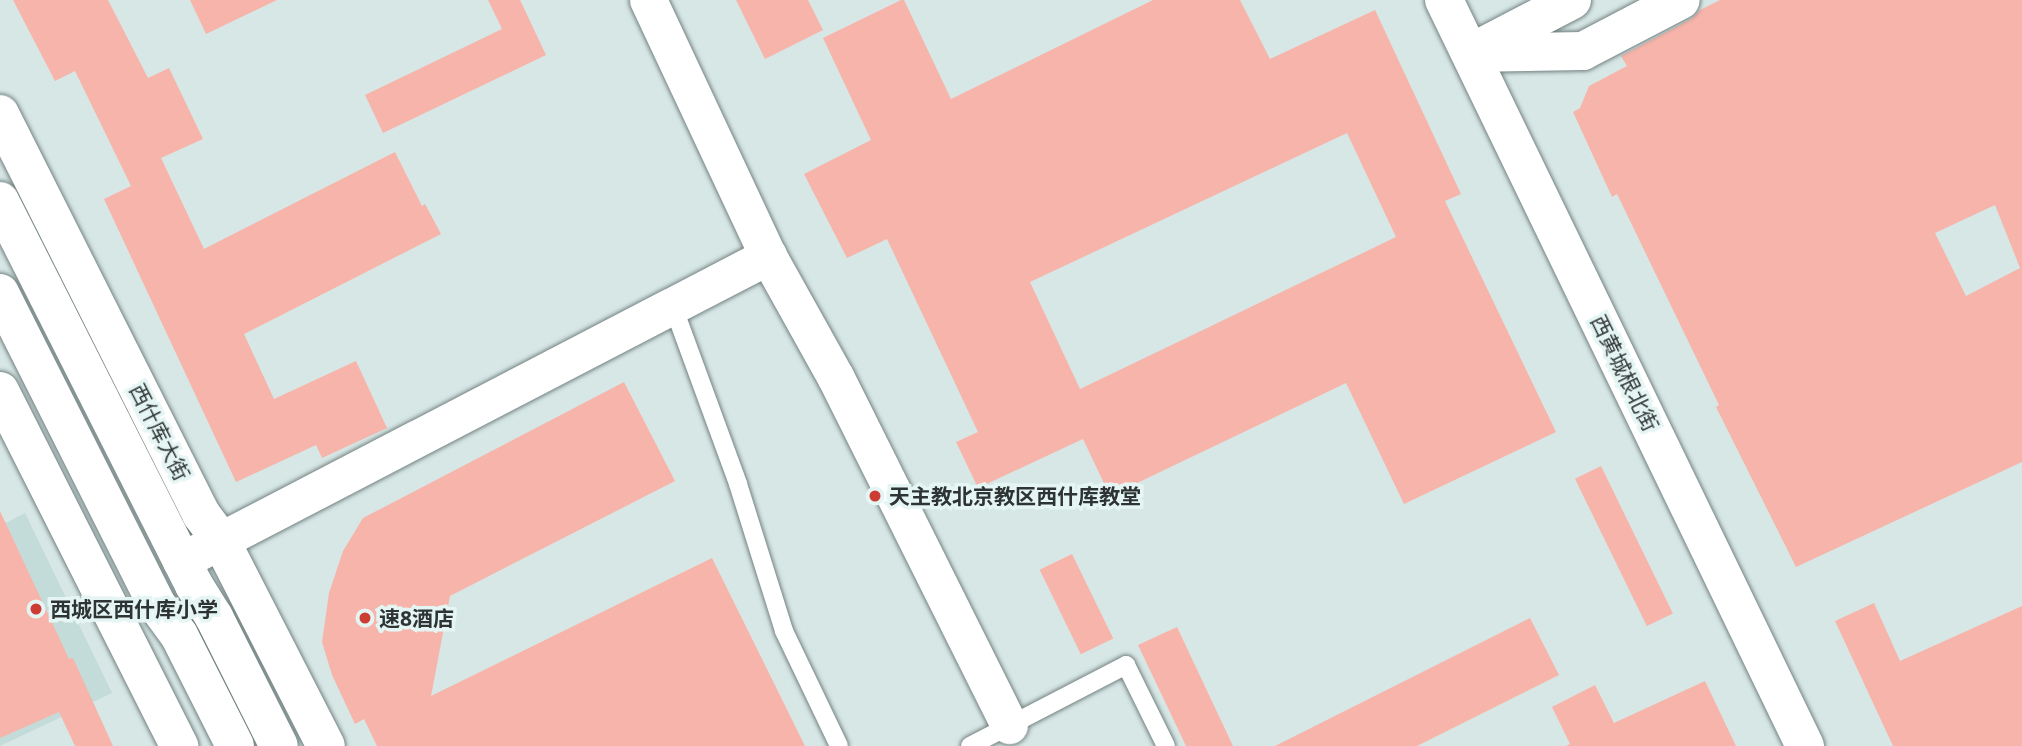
<!DOCTYPE html>
<meta charset="utf-8">
<style>
body{margin:0}
#map{position:relative;width:2022px;height:746px;overflow:hidden;background:#d7e7e6;font-family:"Open Sans","Noto Sans SC",sans-serif}
div>[style]{position:absolute}
[style*='--x']{left:calc(var(--x)*1px);top:calc(var(--y)*1px);width:calc(var(--w)*1px);rotate:calc(var(--a)*1deg)}
.built>*{inset:0;background:#c3dbd9}
.building>*{inset:0;background:#f7b4aa;transform-origin:0 0}
.roads{filter:drop-shadow(0 0 2px #738281) drop-shadow(0 0 2px #738281)}
.lane>*{height:18px;margin:-9px;padding:0 9px;transform-origin:9px;border-radius:9px;background:#fff}
.street>*{height:37px;margin:-18.5px;padding:0 18.5px;transform-origin:18.5px;border-radius:18.5px;background:#fff}
.secondary>*{height:38px;margin:-19px;padding:0 19px;transform-origin:19px;border-radius:19px;background:#fff}
.dots>*{width:19px;height:19px;translate:-50% -50%;box-sizing:border-box;border:4px solid #e4f5f3;border-radius:50%}
span{translate:-50% -50%;white-space:nowrap;text-align:center;line-height:1.15;-webkit-text-stroke:7px #e4f5f3;paint-order:stroke}
.street-label{font-size:21px;color:#2e3434}
.poi-label{font-size:21px;color:#2e3434;font-weight:700}
.left{translate:0 -50%;text-align:left}
</style>
<div id="map">
<div class="built">
<i style="clip-path:polygon(25px 513px,112px 693px,0 746px,0 526px)"></i>
</div>
<div class="building">
<i style="clip-path:polygon(13px 0,108px 0,148px 78px,169px 68px,203px 139px,161px 158px,204px 249px,395px 152px,422px 206px,425px 204px,441px 234px,244px 334px,274px 399px,356px 361px,387px 428px,322px 458px,316px 445px,236px 482px,104px 199px,131px 186px,75px 71px,55px 81px)"></i>
<i style="clip-path:polygon(190px 0,277px 0,206px 34px)"></i>
<i style="clip-path:polygon(488px 0,520px 0,546px 55px,383px 133px,365px 95px,502px 29px)"></i>
<i style="clip-path:polygon(736px 0,808px 0,823px 30px,765px 59px)"></i>
<i style="clip-path:polygon(evenodd,901px 0,904px 0,951px 99px,1153px 0,1240px 0,1270px 59px,1375px 10px,1461px 194px,1445px 201px,1556px 432px,1404px 504px,1346px 383px,1110px 496px,1083px 439px,978px 488px,956px 442px,978px 432px,887px 239px,847px 258px,804px 174px,871px 140px,823px 38px,901px 0,1347px 133px,1396px 237px,1080px 389px,1030px 282px,1347px 133px)"></i>
<i style="clip-path:polygon(evenodd,1720px 0,2022px 0,2022px 462px,1796px 567px,1716px 407px,1719px 405px,1617px 194px,1612px 197px,1573px 112px,1580px 108px,1589px 86px,1627px 66px,1621px 56px,1691px 19px,1700px 10px,1720px 0,1995px 205px,2020px 268px,1966px 296px,1935px 233px,1995px 205px)"></i>
<i style="clip-path:polygon(624px 382px,675px 481px,450px 596px,431px 696px,712px 558px,805px 746px,377px 746px,364px 719px,355px 724px,332px 675px,322px 642px,329px 593px,343px 551px,363px 518px)"></i>
<i style="left:1601px;top:466px;width:164px;height:29px;rotate:64deg"></i>
<i style="clip-path:polygon(0 511px,69px 659px,73px 658px,113px 746px,75px 746px,59px 712px,0 738px)"></i>
<i style="left:1072px;top:554px;width:94px;height:36px;rotate:64deg"></i>
<i style="clip-path:polygon(1874px 603px,1900px 661px,2022px 606px,2022px 746px,1893px 746px,1835px 621px)"></i>
<i style="clip-path:polygon(1530px 618px,1559px 675px,1417px 746px,1275px 746px)"></i>
<i style="clip-path:polygon(1177px 627px,1233px 746px,1186px 746px,1138px 645px)"></i>
<i style="clip-path:polygon(1705px 681px,1736px 746px,1566px 746px,1570px 744px,1552px 707px,1595px 685px,1614px 723px)"></i>
</div>
<div class="roads">
<div class="lane">
<i style="--x:673;--y:306;--w:189;--a:69.9"></i>
<i style="--x:738;--y:484;--w:154;--a:72.6"></i>
<i style="--x:784;--y:631;--w:127;--a:64.4"></i>
<i style="--x:970;--y:746;--w:176;--a:-27.4"></i>
<i style="--x:1126;--y:665;--w:90;--a:63.7"></i>
</div>
<div class="street">
<i style="--x:768;--y:256;--w:140;--a:60.9"></i>
<i style="--x:836;--y:378;--w:388;--a:63.5"></i>
<i style="--x:181;--y:561;--w:662;--a:-27.46"></i>
<i style="--x:768;--y:256;--w:283;--a:-115.1"></i>
</div>
<div class="secondary">
<i style="--x:1444;--y:0;--w:829;--a:64.18"></i>
<i style="--x:1478;--y:49;--w:106;--a:-27.5"></i>
<i style="--x:1470;--y:53;--w:113;--a:-1"></i>
<i style="--x:1583;--y:51;--w:110;--a:-27.5"></i>
<i style="--x:0;--y:114;--w:448;--a:63.3"></i>
<i style="--x:201;--y:514;--w:34;--a:53"></i>
<i style="--x:221;--y:541;--w:230;--a:62.9"></i>
<i style="--x:0;--y:201;--w:430;--a:63.2"></i>
<i style="--x:194;--y:585;--w:38;--a:58"></i>
<i style="--x:214;--y:617;--w:144;--a:63.3"></i>
<i style="--x:0;--y:293;--w:349;--a:63.3"></i>
<i style="--x:157;--y:605;--w:37;--a:54"></i>
<i style="--x:179;--y:635;--w:124;--a:63.2"></i>
<i style="--x:0;--y:391;--w:398;--a:63.2"></i>
</div>
</div>
<div class="dots">
<i style="left:875px;top:496px;background:#cc3e34"></i>
<i style="left:36px;top:609px;background:#cc3e34"></i>
<i style="left:365px;top:618px;background:#cc3e34"></i>
</div>
<div class="street-label">
<span style="left:1625px;top:373px;rotate:64deg">西黄城根北街</span>
<span style="left:160px;top:432px;rotate:63deg">西什库大街</span>
</div>
<div class="poi-label">
<span class="left" style="left:889px;top:496px">天主教北京教区西什库教堂</span>
<span class="left" style="left:50px;top:609px">西城区西什库小学</span>
<span class="left" style="left:379px;top:618px">速8酒店</span>
</div>
</div>
